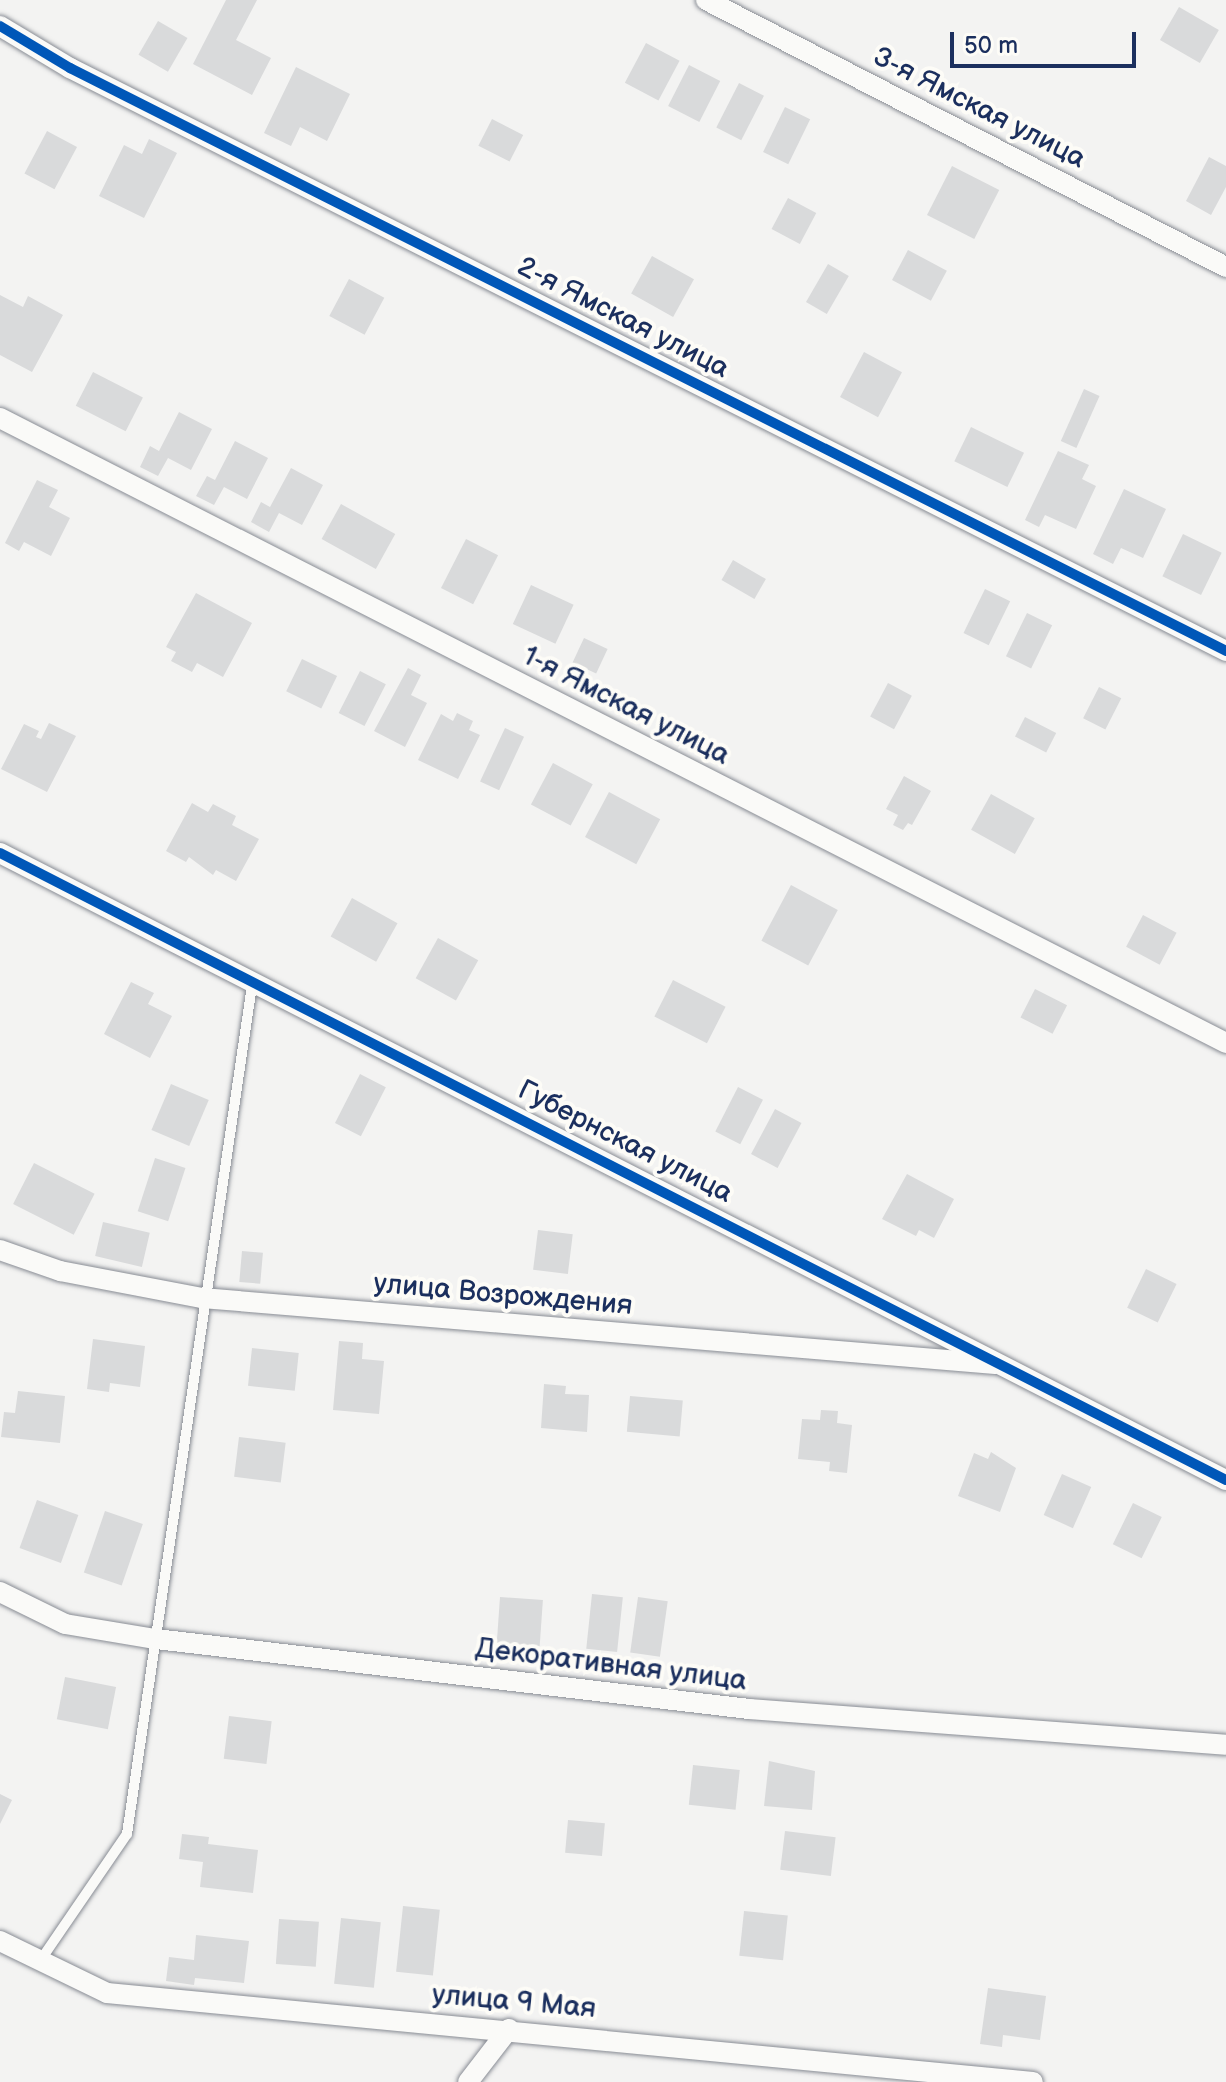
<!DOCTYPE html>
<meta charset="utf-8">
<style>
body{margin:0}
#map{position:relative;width:1226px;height:2082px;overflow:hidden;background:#f3f3f2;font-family:"Balsamiq Sans",sans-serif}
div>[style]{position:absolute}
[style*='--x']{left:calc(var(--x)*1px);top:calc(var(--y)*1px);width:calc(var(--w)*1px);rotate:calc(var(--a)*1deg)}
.building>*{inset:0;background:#d9dadb;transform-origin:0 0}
.roads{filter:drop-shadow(0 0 2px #888c94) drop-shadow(0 0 2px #888c94)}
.service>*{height:10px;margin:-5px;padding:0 5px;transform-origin:5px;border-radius:5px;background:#fafaf8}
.minor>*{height:20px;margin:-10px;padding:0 10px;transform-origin:10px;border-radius:10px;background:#fafaf8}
.cycleway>*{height:10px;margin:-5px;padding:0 5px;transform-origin:5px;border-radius:5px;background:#0057b8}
span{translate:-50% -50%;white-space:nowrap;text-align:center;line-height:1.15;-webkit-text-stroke:8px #fdfcf7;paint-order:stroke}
.street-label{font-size:28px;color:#1b2f5e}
.scale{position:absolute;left:950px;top:32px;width:186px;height:36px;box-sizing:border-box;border:4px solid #1b2f5e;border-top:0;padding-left:10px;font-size:24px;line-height:28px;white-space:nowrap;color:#1b2f5e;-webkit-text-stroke:6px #fdfcf7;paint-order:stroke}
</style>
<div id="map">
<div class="building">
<i style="clip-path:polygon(226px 0,257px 0,236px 40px,271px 58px,252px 95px,193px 64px)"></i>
<i style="left:1179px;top:7px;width:46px;height:38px;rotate:30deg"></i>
<i style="left:158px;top:21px;width:34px;height:39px;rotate:30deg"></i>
<i style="left:646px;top:43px;width:38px;height:45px;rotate:28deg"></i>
<i style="left:689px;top:65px;width:35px;height:46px;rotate:27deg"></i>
<i style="clip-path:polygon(296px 67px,350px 94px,327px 141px,300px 127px,291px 146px,264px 133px)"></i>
<i style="left:739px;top:83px;width:28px;height:50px;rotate:27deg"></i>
<i style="left:785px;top:107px;width:28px;height:50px;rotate:26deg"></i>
<i style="left:492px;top:119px;width:35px;height:30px;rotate:27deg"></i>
<i style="left:47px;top:131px;width:34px;height:48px;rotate:28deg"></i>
<i style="clip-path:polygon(149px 139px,177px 153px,144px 218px,99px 196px,124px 145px,142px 154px)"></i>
<i style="clip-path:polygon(1209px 157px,1226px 166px,1226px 187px,1211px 215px,1186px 201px)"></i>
<i style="left:952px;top:166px;width:53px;height:55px;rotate:27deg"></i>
<i style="left:788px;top:198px;width:32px;height:35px;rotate:28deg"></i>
<i style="left:908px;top:250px;width:44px;height:34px;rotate:28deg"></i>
<i style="left:652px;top:256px;width:48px;height:43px;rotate:29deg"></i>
<i style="left:828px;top:264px;width:24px;height:44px;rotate:30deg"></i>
<i style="left:349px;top:279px;width:40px;height:42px;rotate:28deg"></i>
<i style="clip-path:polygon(0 295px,23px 307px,28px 296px,63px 315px,32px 372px,0 355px)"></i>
<i style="left:864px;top:352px;width:43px;height:51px;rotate:28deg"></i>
<i style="left:93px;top:372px;width:56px;height:38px;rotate:27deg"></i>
<i style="left:1084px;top:389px;width:17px;height:57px;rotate:24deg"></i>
<i style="clip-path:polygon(179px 412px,212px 429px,191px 470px,168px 458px,158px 476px,140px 467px,150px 446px,159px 451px)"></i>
<i style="left:971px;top:427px;width:59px;height:38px;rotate:26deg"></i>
<i style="clip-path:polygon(235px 441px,268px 458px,247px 499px,224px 487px,214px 505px,196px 496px,207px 476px,215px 480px)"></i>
<i style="clip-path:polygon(1058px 451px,1089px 465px,1082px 479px,1096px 486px,1076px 529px,1045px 515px,1039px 527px,1025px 520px)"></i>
<i style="clip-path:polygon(291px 468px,323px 485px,302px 525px,279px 513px,269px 532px,251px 522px,261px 502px,270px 507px)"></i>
<i style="clip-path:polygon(37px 480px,58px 490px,49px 507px,70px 518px,51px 556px,24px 542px,19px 551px,5px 543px)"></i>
<i style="clip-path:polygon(1124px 489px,1166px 509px,1143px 558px,1121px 548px,1113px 564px,1093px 554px)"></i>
<i style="left:341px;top:504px;width:62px;height:40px;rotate:29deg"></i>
<i style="left:1183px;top:534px;width:43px;height:47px;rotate:26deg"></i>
<i style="left:466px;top:539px;width:36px;height:55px;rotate:27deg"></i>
<i style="left:733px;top:560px;width:38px;height:23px;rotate:30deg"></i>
<i style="left:531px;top:585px;width:47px;height:43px;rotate:25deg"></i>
<i style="left:985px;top:589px;width:28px;height:49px;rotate:26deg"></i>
<i style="clip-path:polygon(196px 593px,252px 623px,223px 677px,197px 663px,192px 672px,171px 661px,176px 652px,166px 647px)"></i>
<i style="left:1027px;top:613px;width:28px;height:48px;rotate:26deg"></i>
<i style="left:584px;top:638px;width:26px;height:27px;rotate:25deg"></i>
<i style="left:302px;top:659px;width:39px;height:36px;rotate:26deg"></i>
<i style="clip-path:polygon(408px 668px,421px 675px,411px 695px,427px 703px,405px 747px,374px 731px)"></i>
<i style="left:360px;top:671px;width:29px;height:47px;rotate:27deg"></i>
<i style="left:888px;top:683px;width:27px;height:38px;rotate:28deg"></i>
<i style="left:1099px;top:687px;width:25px;height:35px;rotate:27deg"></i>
<i style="clip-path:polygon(457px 713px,473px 721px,469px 730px,480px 735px,458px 779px,418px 760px,441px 714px,453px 721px)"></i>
<i style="left:1025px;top:717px;width:35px;height:22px;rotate:27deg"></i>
<i style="clip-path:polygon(49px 723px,76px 736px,47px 792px,1px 769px,24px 724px,39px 731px,36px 737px,41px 739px)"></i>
<i style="left:505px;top:728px;width:21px;height:59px;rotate:25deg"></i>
<i style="left:553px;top:763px;width:45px;height:47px;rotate:28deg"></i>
<i style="clip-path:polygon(904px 776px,931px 791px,912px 825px,908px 823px,903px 830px,893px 825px,898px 815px,886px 809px)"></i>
<i style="left:609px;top:792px;width:58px;height:51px;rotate:28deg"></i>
<i style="left:991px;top:794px;width:50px;height:41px;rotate:29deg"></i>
<i style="clip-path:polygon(192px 803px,208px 812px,213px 804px,236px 816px,232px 825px,259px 839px,236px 881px,216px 870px,213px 875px,189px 857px,186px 862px,166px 851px)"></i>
<i style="left:791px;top:885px;width:53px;height:63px;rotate:28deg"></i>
<i style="left:352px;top:898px;width:52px;height:44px;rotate:29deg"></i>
<i style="left:1143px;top:915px;width:38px;height:36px;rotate:28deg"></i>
<i style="left:438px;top:938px;width:46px;height:46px;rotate:29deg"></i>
<i style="left:673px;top:980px;width:59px;height:41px;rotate:27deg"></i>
<i style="clip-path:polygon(131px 982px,154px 993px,148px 1004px,172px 1016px,150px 1058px,104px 1034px)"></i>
<i style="left:1035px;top:989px;width:36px;height:32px;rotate:27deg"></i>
<i style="left:360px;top:1074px;width:29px;height:55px;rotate:27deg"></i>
<i style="left:171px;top:1084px;width:41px;height:50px;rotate:23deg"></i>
<i style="left:738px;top:1087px;width:28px;height:50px;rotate:27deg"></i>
<i style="left:775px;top:1109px;width:30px;height:51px;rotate:28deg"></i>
<i style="left:155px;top:1158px;width:32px;height:56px;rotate:18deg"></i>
<i style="left:34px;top:1163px;width:68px;height:46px;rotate:27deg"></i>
<i style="clip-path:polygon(907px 1174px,954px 1199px,934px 1238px,919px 1230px,916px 1236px,882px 1219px)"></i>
<i style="left:103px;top:1222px;width:48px;height:35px;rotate:13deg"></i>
<i style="left:538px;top:1230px;width:35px;height:40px;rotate:7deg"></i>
<i style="left:242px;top:1251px;width:21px;height:31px;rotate:5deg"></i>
<i style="left:1146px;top:1269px;width:34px;height:43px;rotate:26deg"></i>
<i style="clip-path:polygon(93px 1339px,145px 1346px,140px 1387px,110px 1383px,109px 1392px,87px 1389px)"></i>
<i style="clip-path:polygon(339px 1341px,363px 1343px,362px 1359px,384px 1361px,379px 1414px,333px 1410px)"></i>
<i style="left:252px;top:1348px;width:47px;height:38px;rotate:6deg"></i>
<i style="clip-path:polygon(544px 1384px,566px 1386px,565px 1394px,589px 1395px,587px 1432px,541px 1428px)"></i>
<i style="clip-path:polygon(18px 1391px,65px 1396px,60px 1443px,1px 1437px,4px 1412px,15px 1413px)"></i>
<i style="left:630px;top:1396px;width:53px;height:36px;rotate:5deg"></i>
<i style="clip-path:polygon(821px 1410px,838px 1411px,837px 1423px,852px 1425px,847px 1473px,829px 1471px,830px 1462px,798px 1459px,802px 1419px,820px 1420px)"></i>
<i style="left:239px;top:1437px;width:47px;height:40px;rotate:7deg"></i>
<i style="clip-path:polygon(991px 1452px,1016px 1468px,1000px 1512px,958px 1496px,974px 1453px,988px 1459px)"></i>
<i style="left:1062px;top:1474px;width:32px;height:45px;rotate:24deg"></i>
<i style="left:37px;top:1500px;width:44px;height:51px;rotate:20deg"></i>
<i style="left:1133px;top:1503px;width:32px;height:46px;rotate:26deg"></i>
<i style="left:105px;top:1511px;width:40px;height:65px;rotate:19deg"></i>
<i style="left:592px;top:1594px;width:31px;height:55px;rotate:6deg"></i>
<i style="left:500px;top:1597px;width:43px;height:46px;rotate:4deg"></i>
<i style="left:638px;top:1597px;width:30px;height:56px;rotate:8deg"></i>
<i style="left:65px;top:1677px;width:52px;height:43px;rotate:11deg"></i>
<i style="left:229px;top:1716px;width:43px;height:43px;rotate:7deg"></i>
<i style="clip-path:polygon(769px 1761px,815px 1771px,812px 1810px,764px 1806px)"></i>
<i style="left:693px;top:1765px;width:47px;height:40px;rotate:6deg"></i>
<i style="clip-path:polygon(0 1794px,12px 1800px,0 1824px)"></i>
<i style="left:568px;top:1820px;width:37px;height:33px;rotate:5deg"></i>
<i style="left:785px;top:1831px;width:51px;height:39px;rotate:7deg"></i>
<i style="clip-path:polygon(182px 1834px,209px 1837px,208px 1844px,258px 1850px,253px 1893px,200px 1887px,203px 1862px,179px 1859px)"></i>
<i style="left:403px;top:1906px;width:37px;height:66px;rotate:6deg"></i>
<i style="left:744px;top:1911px;width:44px;height:45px;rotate:6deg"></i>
<i style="left:341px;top:1918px;width:40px;height:66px;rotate:6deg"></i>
<i style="left:279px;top:1919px;width:40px;height:45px;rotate:4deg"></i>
<i style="clip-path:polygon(196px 1935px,249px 1941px,244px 1983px,195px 1978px,194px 1985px,166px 1981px,169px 1957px,194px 1960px)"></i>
<i style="clip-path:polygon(988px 1988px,1046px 1996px,1040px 2040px,1003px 2035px,1002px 2047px,980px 2044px)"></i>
</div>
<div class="roads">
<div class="service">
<i style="--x:40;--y:1961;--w:154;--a:-55.6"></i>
<i style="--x:127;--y:1834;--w:864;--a:-81.62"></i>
</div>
<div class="minor">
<i style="--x:706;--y:0;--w:585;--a:27.18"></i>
<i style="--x:0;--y:26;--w:82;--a:31"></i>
<i style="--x:70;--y:68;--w:1295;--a:26.76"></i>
<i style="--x:0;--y:418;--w:1376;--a:27.01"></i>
<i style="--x:0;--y:853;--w:1377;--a:27.09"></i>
<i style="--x:0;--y:1250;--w:64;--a:19.3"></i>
<i style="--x:60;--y:1271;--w:145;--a:10.8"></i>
<i style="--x:202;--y:1298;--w:796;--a:4.76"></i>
<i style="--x:0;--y:1592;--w:72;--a:26.2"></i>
<i style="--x:65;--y:1624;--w:92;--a:9.4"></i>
<i style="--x:156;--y:1639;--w:597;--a:6.73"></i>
<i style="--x:749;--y:1709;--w:478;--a:4.3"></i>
<i style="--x:0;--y:1941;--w:119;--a:25.9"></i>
<i style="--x:107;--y:1993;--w:930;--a:5.49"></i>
<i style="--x:468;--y:2082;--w:67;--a:-52.3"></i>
</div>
</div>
<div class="cycleway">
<i style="--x:0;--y:26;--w:82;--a:31"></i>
<i style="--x:70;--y:68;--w:1295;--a:26.76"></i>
<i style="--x:0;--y:853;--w:1377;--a:27.09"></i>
</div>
<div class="street-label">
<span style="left:979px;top:108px;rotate:27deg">3-я Ямская улица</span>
<span style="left:623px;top:318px;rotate:27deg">2-я Ямская улица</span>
<span style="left:626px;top:706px;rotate:27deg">1-я Ямская улица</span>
<span style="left:625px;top:1142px;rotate:27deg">Губернская улица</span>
<span style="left:503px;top:1295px;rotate:5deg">улица Возрождения</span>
<span style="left:611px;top:1665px;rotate:7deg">Декоративная улица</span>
<span style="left:514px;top:2002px;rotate:5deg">улица 9 Мая</span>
</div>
<div class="scale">50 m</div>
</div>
